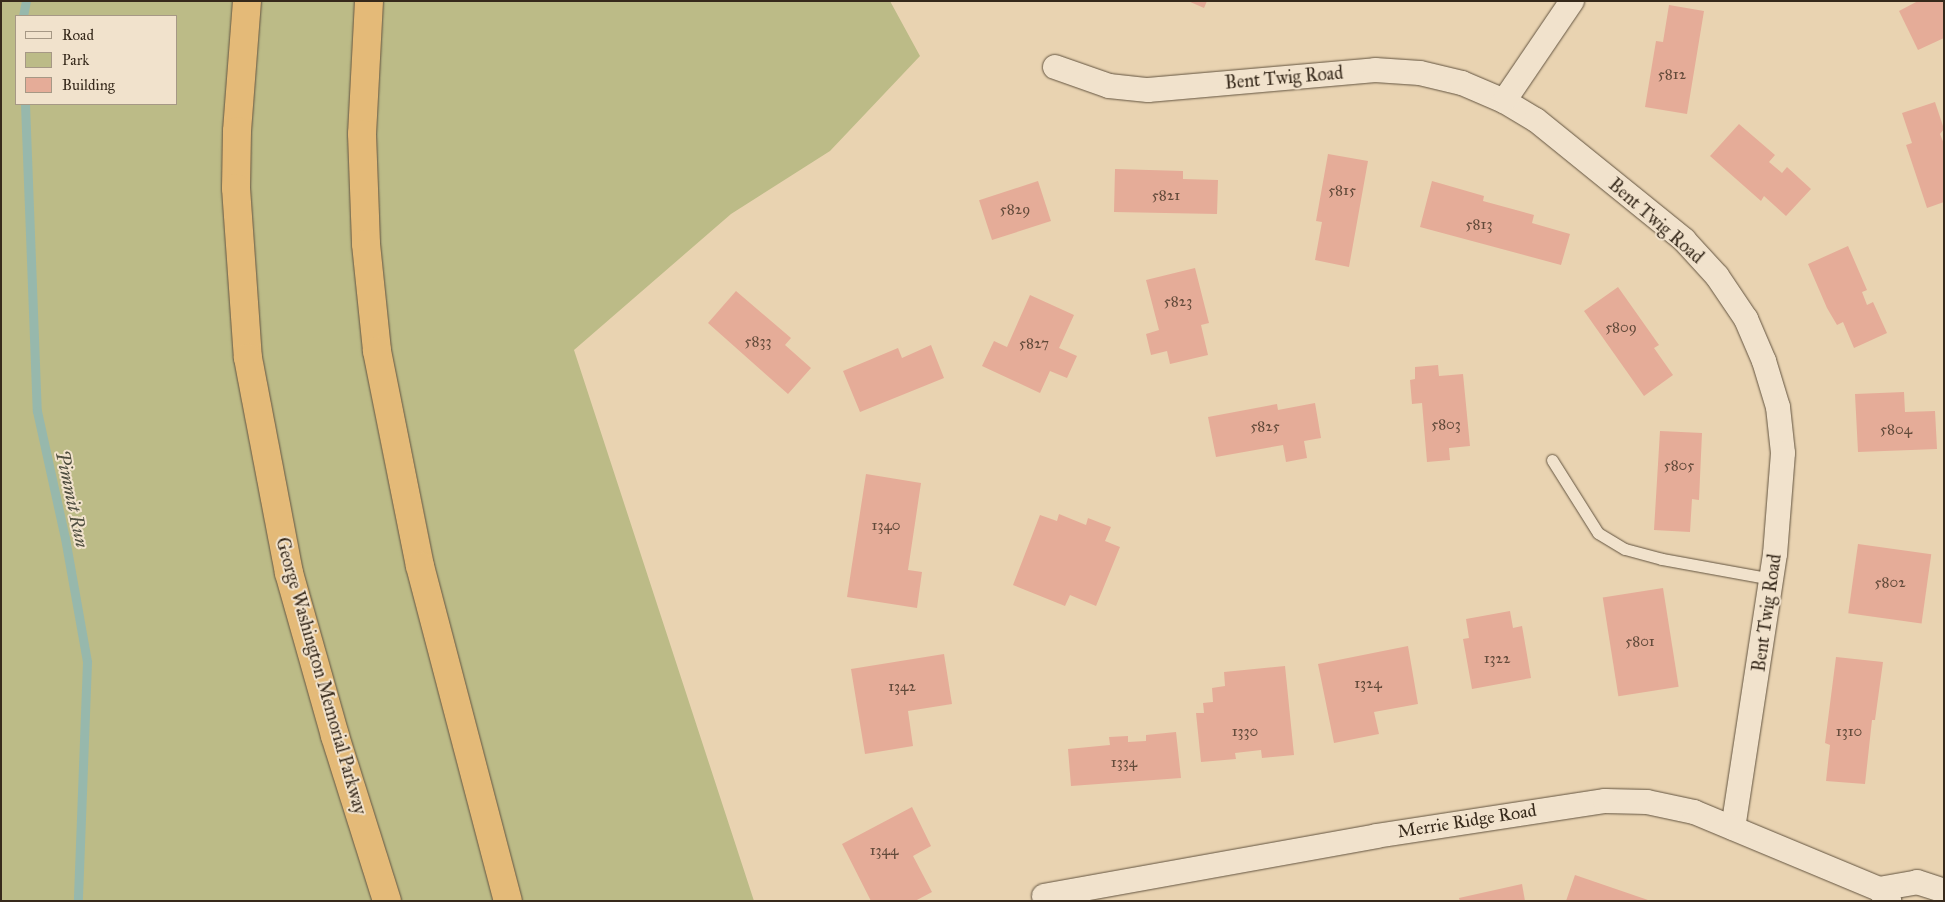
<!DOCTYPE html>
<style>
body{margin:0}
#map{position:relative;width:1945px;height:902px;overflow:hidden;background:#e9d3b1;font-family:"IM FELL Great Primer",serif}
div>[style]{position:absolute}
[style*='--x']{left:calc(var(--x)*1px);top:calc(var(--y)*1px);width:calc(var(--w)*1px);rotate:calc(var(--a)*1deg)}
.green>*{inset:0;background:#bcbb87}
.stream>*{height:9px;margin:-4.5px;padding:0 4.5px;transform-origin:4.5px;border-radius:4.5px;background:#97b8ac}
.building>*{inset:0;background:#e5ac98;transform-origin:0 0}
.roads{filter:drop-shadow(0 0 1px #635440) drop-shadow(0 0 1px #635440)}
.lane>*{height:11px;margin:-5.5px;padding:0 5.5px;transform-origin:5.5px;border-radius:5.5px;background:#f1e2cc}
.street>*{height:24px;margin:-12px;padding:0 12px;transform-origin:12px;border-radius:12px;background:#f1e2cc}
.highway>*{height:28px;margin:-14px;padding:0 14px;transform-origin:14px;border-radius:14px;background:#e4ba78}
span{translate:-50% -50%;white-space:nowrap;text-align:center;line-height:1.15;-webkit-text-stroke:4px #f1e2cc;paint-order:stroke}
.number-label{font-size:15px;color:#624a3a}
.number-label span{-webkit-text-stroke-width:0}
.street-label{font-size:18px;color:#36291b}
.water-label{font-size:19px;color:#4e4d3f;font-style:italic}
.frame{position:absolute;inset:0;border:2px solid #36291b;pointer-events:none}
.legend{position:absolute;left:15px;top:15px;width:162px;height:90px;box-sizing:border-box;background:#f1e2cc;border:1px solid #a69885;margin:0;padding:6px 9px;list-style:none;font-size:15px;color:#36291b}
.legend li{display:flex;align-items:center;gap:10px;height:25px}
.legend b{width:25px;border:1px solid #a69885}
</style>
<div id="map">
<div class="green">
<i style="clip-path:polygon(evenodd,1px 1px,890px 1px,920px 56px,830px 151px,731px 214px,574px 350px,754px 901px,1px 901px,1px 1px,16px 16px,176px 16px,176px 104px,16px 104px,16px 16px)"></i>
</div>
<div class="stream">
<i style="--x:23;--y:16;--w:15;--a:-79"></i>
<i style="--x:25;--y:104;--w:307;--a:87.8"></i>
<i style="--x:37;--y:411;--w:130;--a:77.6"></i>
<i style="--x:65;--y:538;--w:126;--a:79.9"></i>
<i style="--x:87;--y:662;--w:239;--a:92.2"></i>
</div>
<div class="building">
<i style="clip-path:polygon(1188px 1px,1207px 1px,1204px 8px)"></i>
<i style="clip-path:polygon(1918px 1px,1944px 1px,1944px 38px,1918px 50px,1899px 11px)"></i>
<i style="clip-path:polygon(1669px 5px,1704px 11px,1687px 114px,1645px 107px,1656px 41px,1663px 42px)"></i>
<i style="clip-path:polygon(1935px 102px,1944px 129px,1940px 134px,1944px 144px,1944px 202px,1927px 208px,1906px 145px,1912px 143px,1902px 113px)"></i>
<i style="clip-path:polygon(1739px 124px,1775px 155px,1769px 162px,1782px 173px,1787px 167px,1811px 189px,1786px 216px,1764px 196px,1761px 201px,1710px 156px)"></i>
<i style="clip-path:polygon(1328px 154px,1368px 161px,1349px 267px,1315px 260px,1322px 222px,1316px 221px)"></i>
<i style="clip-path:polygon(1115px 169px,1183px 171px,1183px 179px,1218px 180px,1217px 214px,1114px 212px)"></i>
<i style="left:1038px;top:181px;width:42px;height:62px;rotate:72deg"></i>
<i style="clip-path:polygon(1432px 181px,1484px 196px,1483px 201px,1534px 215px,1532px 223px,1570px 234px,1561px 265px,1420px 227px)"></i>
<i style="clip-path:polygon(1848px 246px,1867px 290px,1862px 292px,1867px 305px,1873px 302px,1887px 333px,1854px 348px,1843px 322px,1837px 325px,1827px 308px,1808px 264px)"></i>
<i style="clip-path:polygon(1195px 268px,1209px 323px,1201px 325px,1208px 355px,1170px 364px,1167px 351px,1151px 355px,1146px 334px,1159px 330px,1146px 280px)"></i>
<i style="clip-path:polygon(1618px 287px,1659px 345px,1654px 348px,1673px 375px,1644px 396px,1584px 311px)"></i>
<i style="clip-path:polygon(736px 291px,791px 338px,785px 345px,811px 368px,788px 394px,708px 323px)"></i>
<i style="clip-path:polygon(1030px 295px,1074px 315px,1059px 348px,1077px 356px,1067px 378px,1050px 371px,1040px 393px,982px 366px,994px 341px,1007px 347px)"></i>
<i style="clip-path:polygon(931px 345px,944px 378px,860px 412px,843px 371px,898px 348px,902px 358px)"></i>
<i style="clip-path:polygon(1438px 365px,1439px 376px,1463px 374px,1470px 446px,1449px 448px,1450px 460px,1427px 462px,1422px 403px,1412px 404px,1410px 380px,1415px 379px,1415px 367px)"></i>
<i style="clip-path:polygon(1904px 392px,1905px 412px,1935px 411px,1937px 449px,1858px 452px,1855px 394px)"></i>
<i style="clip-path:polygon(1315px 403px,1321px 438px,1304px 441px,1307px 458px,1286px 462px,1283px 445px,1216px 457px,1208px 417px,1277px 404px,1278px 410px)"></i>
<i style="clip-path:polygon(1660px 431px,1702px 433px,1699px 500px,1692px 499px,1690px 532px,1654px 530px)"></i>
<i style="clip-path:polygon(866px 474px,921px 483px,908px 570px,922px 572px,917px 608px,847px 597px)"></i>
<i style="clip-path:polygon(1059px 514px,1086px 525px,1088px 518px,1111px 527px,1105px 541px,1120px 547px,1096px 606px,1070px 595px,1065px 606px,1013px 585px,1040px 515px,1057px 521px)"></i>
<i style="left:1858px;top:544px;width:74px;height:70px;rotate:8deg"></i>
<i style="left:1663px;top:588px;width:100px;height:61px;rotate:81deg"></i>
<i style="clip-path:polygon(1510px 611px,1513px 628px,1522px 626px,1531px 678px,1472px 689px,1463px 639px,1469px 638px,1466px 619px)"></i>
<i style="clip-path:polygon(1408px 646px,1418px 704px,1374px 712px,1379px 734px,1334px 743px,1318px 664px)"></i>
<i style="clip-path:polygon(944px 654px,952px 704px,908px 711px,913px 746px,865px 754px,851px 669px)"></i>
<i style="clip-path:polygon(1836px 657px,1883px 662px,1875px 720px,1872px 720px,1865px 784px,1826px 781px,1830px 745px,1825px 743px)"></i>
<i style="clip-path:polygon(1285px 666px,1294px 755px,1262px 758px,1261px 750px,1235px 753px,1236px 759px,1201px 762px,1196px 713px,1204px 713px,1203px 703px,1213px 702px,1212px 688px,1225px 686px,1224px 672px)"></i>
<i style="clip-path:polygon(1176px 732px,1181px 778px,1071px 786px,1068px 749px,1110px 745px,1109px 737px,1128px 736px,1128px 742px,1146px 741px,1146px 735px)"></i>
<i style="clip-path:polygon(912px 807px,931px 846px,913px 856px,932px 892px,915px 901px,871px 901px,842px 844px)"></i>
<i style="clip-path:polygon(1575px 875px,1648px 900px,1648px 901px,1566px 901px)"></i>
<i style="clip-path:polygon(1522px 884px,1525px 901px,1460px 901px,1459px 898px)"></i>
</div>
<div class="roads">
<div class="lane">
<i style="--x:1552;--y:460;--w:86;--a:57.8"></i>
<i style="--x:1598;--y:533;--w:31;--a:31"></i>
<i style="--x:1625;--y:549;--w:38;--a:15"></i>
<i style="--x:1662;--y:559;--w:112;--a:10.3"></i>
</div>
<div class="street">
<i style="--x:1055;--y:67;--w:57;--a:19.4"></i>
<i style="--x:1109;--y:86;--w:39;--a:6"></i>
<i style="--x:1148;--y:90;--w:228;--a:-5"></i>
<i style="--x:1375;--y:70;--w:45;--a:3.8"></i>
<i style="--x:1420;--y:73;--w:43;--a:13.4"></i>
<i style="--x:1462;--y:83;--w:46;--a:23.2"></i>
<i style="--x:1504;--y:101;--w:37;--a:31"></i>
<i style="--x:1536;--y:120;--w:191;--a:39"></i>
<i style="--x:1684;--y:240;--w:49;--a:47.5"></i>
<i style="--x:1717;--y:276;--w:52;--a:56"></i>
<i style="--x:1746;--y:319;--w:46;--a:66.8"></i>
<i style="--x:1764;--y:361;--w:48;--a:73.1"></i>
<i style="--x:1778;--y:407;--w:46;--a:83.8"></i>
<i style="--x:1783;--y:453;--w:101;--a:94.5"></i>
<i style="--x:1775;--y:554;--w:277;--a:98.7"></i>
<i style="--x:1504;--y:101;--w:121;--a:-55.8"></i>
<i style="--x:1879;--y:889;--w:39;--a:-10"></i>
<i style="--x:1917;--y:882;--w:28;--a:18"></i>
<i style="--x:1044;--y:896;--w:337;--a:-10.2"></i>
<i style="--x:1376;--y:836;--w:232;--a:-8.7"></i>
<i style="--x:1605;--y:801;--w:42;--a:1.4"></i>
<i style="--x:1647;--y:802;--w:48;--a:12"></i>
<i style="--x:1694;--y:812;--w:200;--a:22.6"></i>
<i style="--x:1879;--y:889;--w:16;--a:50"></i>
</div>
<div class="highway">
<i style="--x:247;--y:1;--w:130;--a:94.4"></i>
<i style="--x:237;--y:131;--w:57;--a:91"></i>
<i style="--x:236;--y:188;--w:170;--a:86"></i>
<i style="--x:248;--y:358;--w:219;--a:79.2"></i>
<i style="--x:289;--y:573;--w:169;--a:74.2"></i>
<i style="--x:335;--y:736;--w:173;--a:72.5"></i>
<i style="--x:369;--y:1;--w:133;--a:93"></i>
<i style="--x:362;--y:134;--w:110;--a:87.9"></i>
<i style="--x:366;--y:244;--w:108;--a:84.1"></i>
<i style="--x:377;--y:351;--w:219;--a:78.7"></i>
<i style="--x:420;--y:566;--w:346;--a:75.3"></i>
</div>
</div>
<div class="number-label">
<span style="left:1672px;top:75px">5812</span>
<span style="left:1342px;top:191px">5815</span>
<span style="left:1166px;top:196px">5821</span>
<span style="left:1015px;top:210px">5829</span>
<span style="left:1479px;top:225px">5813</span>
<span style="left:1178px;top:302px">5823</span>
<span style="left:1621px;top:328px">5809</span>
<span style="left:758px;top:342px">5833</span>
<span style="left:1034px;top:344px">5827</span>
<span style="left:1446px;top:425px">5803</span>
<span style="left:1265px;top:427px">5825</span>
<span style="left:1896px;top:430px">5804</span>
<span style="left:1679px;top:466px">5805</span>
<span style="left:886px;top:526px">1340</span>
<span style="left:1890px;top:583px">5802</span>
<span style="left:1640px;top:642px">5801</span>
<span style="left:1497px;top:659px">1322</span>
<span style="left:1368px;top:684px">1324</span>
<span style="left:902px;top:687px">1342</span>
<span style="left:1245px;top:732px">1330</span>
<span style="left:1849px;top:732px">1310</span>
<span style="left:1124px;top:763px">1334</span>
<span style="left:884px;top:851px">1344</span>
</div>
<div class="street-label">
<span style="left:1284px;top:78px;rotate:-5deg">Bent Twig Road</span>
<span style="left:1656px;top:221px;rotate:41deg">Bent Twig Road</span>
<span style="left:1767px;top:613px;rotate:-82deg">Bent Twig Road</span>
<span style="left:321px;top:676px;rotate:74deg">George Washington Memorial Parkway</span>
<span style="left:1467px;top:821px;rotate:-9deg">Merrie Ridge Road</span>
</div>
<div class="water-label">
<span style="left:72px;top:499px;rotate:78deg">Pimmit Run</span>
</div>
<div class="frame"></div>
<ul class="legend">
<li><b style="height:6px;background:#f1e2cc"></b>Road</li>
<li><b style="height:14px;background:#bcbb87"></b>Park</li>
<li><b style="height:14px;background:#e5ac98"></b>Building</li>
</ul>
</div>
